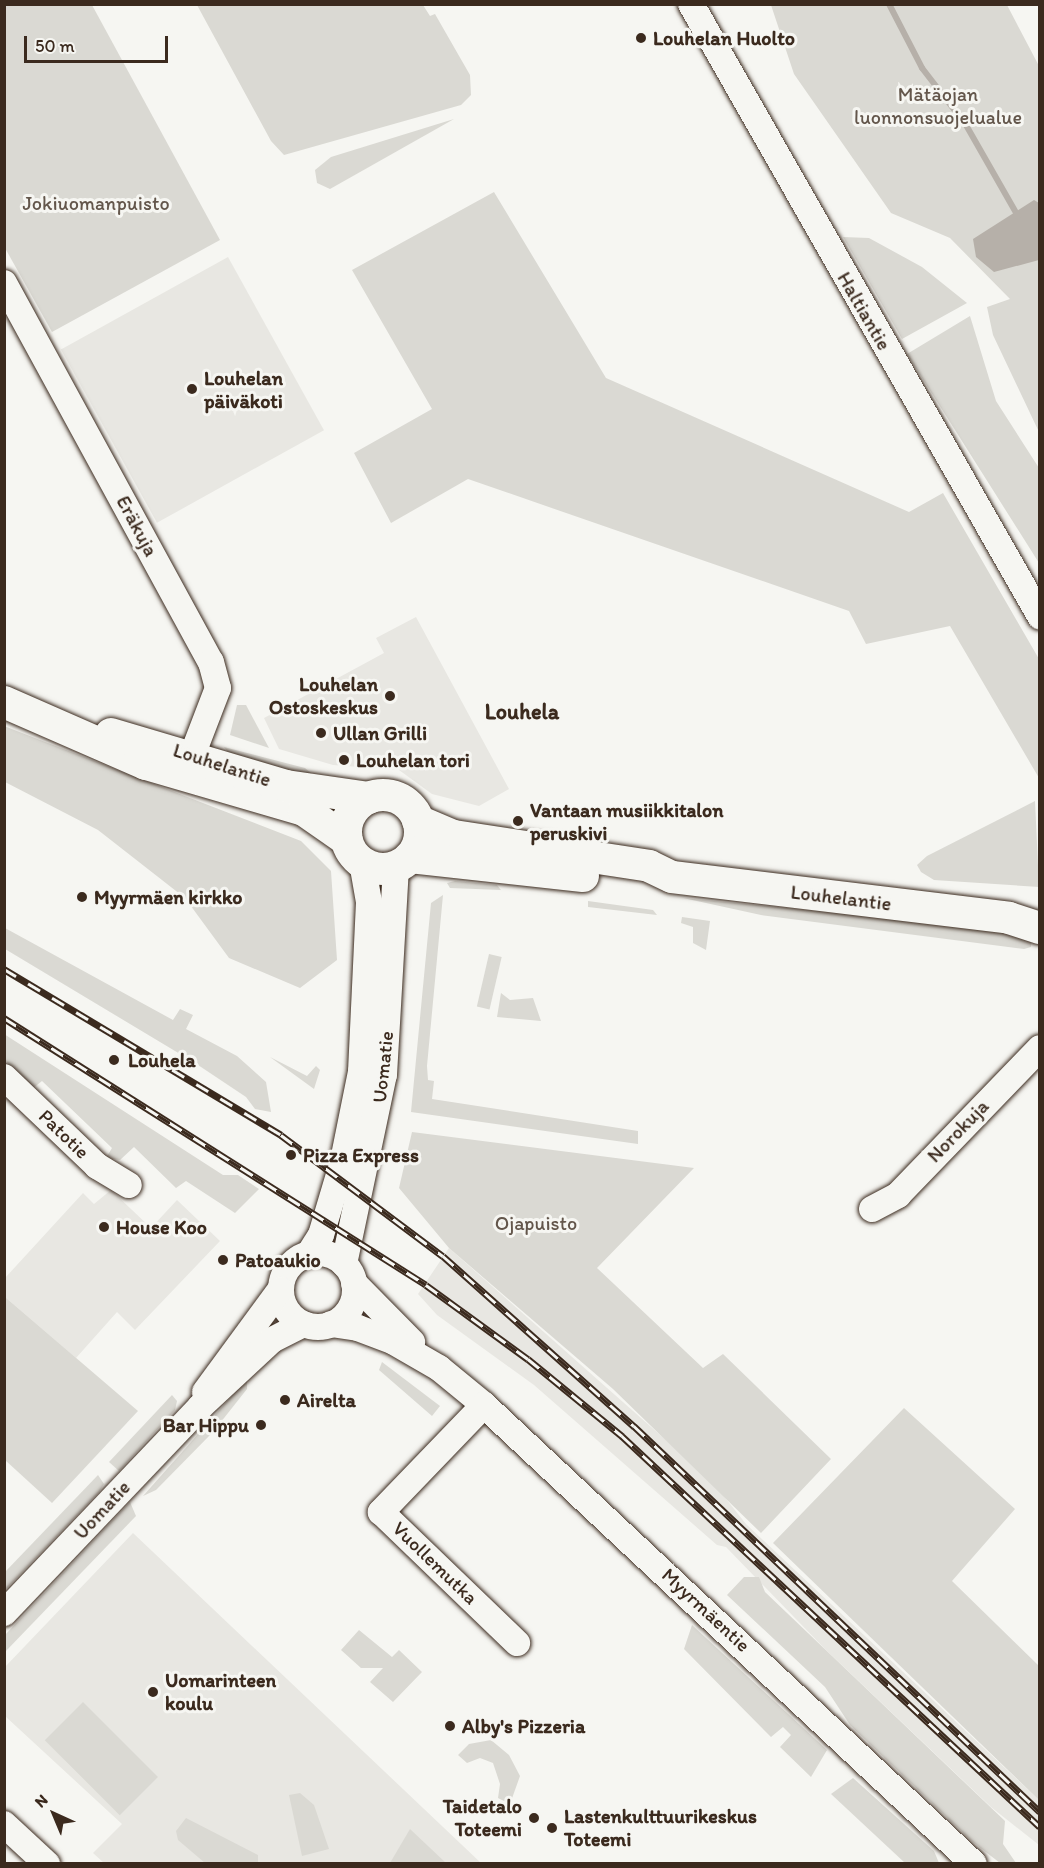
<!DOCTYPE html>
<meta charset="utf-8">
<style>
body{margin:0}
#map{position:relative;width:1044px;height:1868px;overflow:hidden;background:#f6f6f2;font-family:Itim,sans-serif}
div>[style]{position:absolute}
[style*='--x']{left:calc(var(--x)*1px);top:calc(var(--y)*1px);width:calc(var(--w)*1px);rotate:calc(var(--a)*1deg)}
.built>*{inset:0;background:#e8e7e2;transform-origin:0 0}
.green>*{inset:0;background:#dad9d3;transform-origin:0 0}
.water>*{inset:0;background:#b6b0a9}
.stream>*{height:6px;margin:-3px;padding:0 3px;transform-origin:3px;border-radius:3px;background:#b6b0a9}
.roads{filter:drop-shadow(0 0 2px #3b2a1e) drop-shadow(0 0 2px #3b2a1e)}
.minor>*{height:26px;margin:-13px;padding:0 13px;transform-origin:13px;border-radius:13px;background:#f6f6f2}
.minor>.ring{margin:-13px;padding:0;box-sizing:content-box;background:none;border:26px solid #f6f6f2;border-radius:50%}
.major>*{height:32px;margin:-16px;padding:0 16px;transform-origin:16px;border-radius:16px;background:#f6f6f2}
.major>.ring{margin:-16px;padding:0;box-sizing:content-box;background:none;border:32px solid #f6f6f2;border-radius:50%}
.rail>*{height:7px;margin-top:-3.5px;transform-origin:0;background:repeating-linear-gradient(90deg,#f6f6f2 0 14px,#3b2a1e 0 28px);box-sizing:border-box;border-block:2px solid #3b2a1e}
.dots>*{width:16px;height:16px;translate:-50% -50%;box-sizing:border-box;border:3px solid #f6f6f2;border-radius:50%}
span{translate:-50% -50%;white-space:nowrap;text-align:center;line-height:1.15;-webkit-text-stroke:6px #f6f6f2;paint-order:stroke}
.poi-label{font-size:20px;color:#3b2a1e;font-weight:700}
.left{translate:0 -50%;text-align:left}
.right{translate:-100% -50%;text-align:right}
.park-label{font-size:20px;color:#63564b}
.street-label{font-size:20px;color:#3b2a1e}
.quarter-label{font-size:22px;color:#3b2a1e;font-weight:700}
.frame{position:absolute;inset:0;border:6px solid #3b2a1e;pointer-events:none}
.north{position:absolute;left:24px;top:1784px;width:60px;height:60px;-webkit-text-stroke:4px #f6f6f2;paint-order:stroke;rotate:316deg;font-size:16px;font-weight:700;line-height:24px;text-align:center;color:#3b2a1e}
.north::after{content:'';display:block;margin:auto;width:21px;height:27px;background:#3b2a1e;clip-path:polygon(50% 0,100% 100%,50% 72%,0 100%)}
.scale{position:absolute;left:24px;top:36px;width:144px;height:27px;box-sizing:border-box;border:3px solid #3b2a1e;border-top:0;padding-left:8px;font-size:18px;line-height:21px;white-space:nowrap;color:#3b2a1e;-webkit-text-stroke:4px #f6f6f2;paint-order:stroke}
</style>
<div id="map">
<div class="built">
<i style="left:228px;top:257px;width:198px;height:191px;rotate:61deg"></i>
<i style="clip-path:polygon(416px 617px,509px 789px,479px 806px,432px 794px,399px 770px,333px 765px,279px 749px,264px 718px,384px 653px,376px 638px)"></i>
<i style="clip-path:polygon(111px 1190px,151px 1228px,177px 1200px,220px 1241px,135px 1330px,117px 1312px,76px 1358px,5px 1297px,5px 1278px,83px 1193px,94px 1204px)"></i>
<i style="clip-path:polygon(449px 1248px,711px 1480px,746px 1524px,1039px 1800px,1039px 1845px,991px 1807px,825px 1649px,726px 1547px,717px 1545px,534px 1385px,437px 1315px,418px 1294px)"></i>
<i style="clip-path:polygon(133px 1533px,481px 1863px,104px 1863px,93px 1853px,122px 1824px,5px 1716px,4px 1668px)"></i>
</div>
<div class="green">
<i style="clip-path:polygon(4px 5px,92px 5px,220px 240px,52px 332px,5px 248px)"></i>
<i style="clip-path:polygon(197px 5px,423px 5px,430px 16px,435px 14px,470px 75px,471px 95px,461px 105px,284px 155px,271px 141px)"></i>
<i style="clip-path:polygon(771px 5px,1007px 5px,1039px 66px,1039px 432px,993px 335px,987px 307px,1010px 299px,950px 238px,891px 213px,794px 74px)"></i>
<i style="clip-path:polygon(454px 119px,330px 189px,317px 183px,315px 170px,331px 157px)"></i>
<i style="clip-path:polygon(494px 192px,606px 378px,909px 512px,943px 493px,1039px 659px,1039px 778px,950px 626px,866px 644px,849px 611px,468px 479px,391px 523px,354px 453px,432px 409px,352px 270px)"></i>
<i style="clip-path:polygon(843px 237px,869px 238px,922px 267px,967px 303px,902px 339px)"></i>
<i style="clip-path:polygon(970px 316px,996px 401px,1039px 468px,1039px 563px,907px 354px)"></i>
<i style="clip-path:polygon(237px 705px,246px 705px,269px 748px,230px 735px)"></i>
<i style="clip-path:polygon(4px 726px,301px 841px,331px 871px,337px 960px,300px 988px,229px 958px,185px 898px,98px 830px,5px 782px)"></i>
<i style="clip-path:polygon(224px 747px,305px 768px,317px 778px,233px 759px)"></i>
<i style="clip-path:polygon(1035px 801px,1039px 887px,934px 880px,921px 872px,917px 865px,927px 856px)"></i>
<i style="clip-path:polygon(455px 881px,497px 885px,501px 890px,450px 888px,447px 883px)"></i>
<i style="clip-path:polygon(443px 895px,427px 1066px,428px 1080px,434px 1081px,432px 1099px,638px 1131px,638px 1144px,411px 1112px,431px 903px)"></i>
<i style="clip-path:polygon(683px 898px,849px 914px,1032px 935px,1031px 947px,1024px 949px,761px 915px)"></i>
<i style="clip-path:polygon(588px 901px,653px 910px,657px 915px,588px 907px)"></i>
<i style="clip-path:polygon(682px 917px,710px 921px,706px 950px,693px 943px,693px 927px,681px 923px)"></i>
<i style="clip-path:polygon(5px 928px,173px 1020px,180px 1009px,193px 1015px,186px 1029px,237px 1056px,266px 1082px,271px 1112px,255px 1109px,246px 1097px,195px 1063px,5px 949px)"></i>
<i style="left:489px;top:954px;width:13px;height:54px;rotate:13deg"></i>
<i style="clip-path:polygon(501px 993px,510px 1000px,533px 998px,541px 1021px,497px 1017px)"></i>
<i style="clip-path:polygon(4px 1034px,223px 1175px,238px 1175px,259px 1189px,235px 1213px,186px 1181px,176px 1188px,134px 1147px,120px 1160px,106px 1158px,112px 1148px,42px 1081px,32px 1089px,5px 1060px)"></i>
<i style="clip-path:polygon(270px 1057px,307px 1076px,316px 1066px,320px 1070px,314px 1089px)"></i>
<i style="clip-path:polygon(412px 1132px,694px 1168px,597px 1268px,703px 1368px,723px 1354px,831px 1459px,761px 1533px,613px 1389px,449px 1248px,399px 1188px)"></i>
<i style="clip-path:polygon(5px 1297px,138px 1411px,52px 1503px,5px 1460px)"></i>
<i style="clip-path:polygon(382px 1362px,440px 1406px,432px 1416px,379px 1370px)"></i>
<i style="clip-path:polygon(247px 1379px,247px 1389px,213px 1432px,156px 1490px,143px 1496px)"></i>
<i style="clip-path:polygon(172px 1395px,177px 1401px,175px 1410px,119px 1471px,109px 1462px)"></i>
<i style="clip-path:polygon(904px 1408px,1015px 1509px,952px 1581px,1039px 1666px,1039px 1800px,773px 1543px)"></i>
<i style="clip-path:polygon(98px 1475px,104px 1484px,99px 1492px,5px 1590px,5px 1572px)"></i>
<i style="clip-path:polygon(130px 1502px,136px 1516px,5px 1652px,5px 1635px)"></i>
<i style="clip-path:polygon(744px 1577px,759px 1577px,765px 1592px,1005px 1821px,1003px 1844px,1016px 1863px,1000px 1863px,973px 1842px,850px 1725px,825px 1687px,727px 1595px)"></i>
<i style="clip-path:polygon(692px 1625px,827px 1750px,811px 1777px,780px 1747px,791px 1735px,783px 1727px,771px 1737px,684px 1649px)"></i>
<i style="clip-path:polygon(359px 1630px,392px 1657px,399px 1650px,422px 1672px,393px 1702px,370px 1682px,383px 1668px,361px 1668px,341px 1650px)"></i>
<i style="left:83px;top:1702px;width:106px;height:54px;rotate:45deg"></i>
<i style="clip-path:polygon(491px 1740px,509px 1755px,520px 1776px,510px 1804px,498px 1798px,500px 1784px,493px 1763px,480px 1758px,467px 1763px,458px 1755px,469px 1744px)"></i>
<i style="clip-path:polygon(853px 1778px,934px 1851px,939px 1863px,905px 1863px,831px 1794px)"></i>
<i style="clip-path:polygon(300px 1793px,314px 1805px,329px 1849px,302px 1856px,289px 1795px)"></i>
<i style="clip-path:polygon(186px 1818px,258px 1855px,258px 1863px,205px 1863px,178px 1840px,176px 1831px)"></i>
<i style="clip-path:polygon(410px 1829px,446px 1863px,390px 1863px)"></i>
</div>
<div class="water">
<i style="clip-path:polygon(1034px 200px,1039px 203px,1039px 260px,994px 272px,976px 257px,973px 239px)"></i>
</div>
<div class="stream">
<i style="--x:889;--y:4;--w:72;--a:62.7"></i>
<i style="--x:922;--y:68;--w:72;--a:52.3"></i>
<i style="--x:966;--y:125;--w:105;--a:60.3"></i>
</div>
<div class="roads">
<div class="minor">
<i style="--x:691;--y:4;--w:705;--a:60.31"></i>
<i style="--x:4;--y:283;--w:432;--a:61.4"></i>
<i style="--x:211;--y:662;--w:27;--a:75"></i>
<i style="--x:218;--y:688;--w:92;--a:111"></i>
<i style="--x:4;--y:1077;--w:129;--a:43.7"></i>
<i style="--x:97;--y:1166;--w:37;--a:31"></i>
<i style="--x:872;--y:1209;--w:30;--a:-28"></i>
<i style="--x:898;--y:1195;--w:204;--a:-46"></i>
<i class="ring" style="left:281px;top:1253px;width:48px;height:48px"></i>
<i style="--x:309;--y:1254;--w:22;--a:-58"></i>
<i style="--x:321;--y:1235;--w:77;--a:-73.4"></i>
<i style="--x:343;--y:1161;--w:91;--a:-78.6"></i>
<i style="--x:361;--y:1072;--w:170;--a:-87.3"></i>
<i style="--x:369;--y:902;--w:40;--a:-100"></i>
<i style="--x:344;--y:1264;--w:193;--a:-78.1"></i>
<i style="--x:384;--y:1075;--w:208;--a:-86.7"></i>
<i style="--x:354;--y:1283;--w:83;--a:45.5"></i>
<i style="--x:331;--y:1324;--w:27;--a:8"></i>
<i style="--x:358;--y:1328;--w:39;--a:21"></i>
<i style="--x:394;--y:1342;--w:52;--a:30"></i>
<i style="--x:439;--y:1368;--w:58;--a:39.4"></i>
<i style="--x:484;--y:1405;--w:671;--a:43.13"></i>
<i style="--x:205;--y:1392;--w:127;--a:-53.7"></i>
<i style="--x:484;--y:1405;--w:149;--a:133.9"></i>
<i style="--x:381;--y:1512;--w:189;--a:43.9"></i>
<i style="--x:4;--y:1613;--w:284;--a:-46.4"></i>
<i style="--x:200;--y:1407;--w:98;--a:-42.9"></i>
<i style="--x:272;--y:1340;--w:35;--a:-27"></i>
<i style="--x:4;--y:1824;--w:59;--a:42.9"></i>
</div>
<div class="major">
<i style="--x:4;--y:702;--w:155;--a:23.6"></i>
<i style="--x:146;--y:764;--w:165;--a:16.2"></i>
<i style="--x:304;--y:810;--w:52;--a:34.9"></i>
<i style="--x:111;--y:734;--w:183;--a:16.5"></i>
<i style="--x:286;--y:786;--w:84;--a:8.2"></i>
<i class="ring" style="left:346px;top:795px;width:42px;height:42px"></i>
<i style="--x:418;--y:821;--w:39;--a:23"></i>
<i style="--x:454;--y:836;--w:197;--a:8.7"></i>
<i style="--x:649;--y:866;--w:25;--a:26"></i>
<i style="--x:672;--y:877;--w:339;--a:6.9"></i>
<i style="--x:1009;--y:918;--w:33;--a:18"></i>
<i style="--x:410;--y:857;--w:174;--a:6.3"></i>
</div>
</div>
<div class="rail">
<i style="--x:4;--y:969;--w:323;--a:30.9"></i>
<i style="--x:281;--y:1135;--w:202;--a:36.8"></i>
<i style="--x:443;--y:1256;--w:256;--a:41.7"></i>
<i style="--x:634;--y:1426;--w:560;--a:43.55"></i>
<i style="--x:4;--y:1018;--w:499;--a:32.3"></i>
<i style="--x:426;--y:1285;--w:126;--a:36"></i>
<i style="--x:528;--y:1359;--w:122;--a:39.3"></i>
<i style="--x:622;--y:1436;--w:572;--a:43.09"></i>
</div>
<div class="dots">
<i style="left:641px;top:38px;background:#3b2a1e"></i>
<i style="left:192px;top:389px;background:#3b2a1e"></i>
<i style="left:390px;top:696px;background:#3b2a1e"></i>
<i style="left:321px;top:733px;background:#3b2a1e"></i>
<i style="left:344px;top:760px;background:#3b2a1e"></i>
<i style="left:518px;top:821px;background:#3b2a1e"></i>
<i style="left:82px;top:897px;background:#3b2a1e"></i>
<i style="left:114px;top:1060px;background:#3b2a1e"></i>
<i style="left:291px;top:1155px;background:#3b2a1e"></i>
<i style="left:104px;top:1227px;background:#3b2a1e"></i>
<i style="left:223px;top:1260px;background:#3b2a1e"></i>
<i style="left:285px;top:1400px;background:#3b2a1e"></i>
<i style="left:261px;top:1425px;background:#3b2a1e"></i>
<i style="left:153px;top:1692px;background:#3b2a1e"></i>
<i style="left:450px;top:1726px;background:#3b2a1e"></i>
<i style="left:534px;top:1818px;background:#3b2a1e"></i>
<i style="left:552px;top:1828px;background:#3b2a1e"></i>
</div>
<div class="poi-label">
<span class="left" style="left:653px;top:38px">Louhelan Huolto</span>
<span class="left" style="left:204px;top:390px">Louhelan<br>päiväkoti</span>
<span class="right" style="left:378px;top:696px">Louhelan<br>Ostoskeskus</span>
<span class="left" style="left:333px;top:733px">Ullan Grilli</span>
<span class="left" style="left:356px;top:760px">Louhelan tori</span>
<span class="left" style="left:530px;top:822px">Vantaan musiikkitalon<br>peruskivi</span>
<span class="left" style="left:94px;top:897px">Myyrmäen kirkko</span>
<span class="left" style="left:128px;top:1060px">Louhela</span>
<span class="left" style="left:303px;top:1155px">Pizza Express</span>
<span class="left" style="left:116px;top:1227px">House Koo</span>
<span class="left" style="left:235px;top:1260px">Patoaukio</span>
<span class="left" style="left:297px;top:1400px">Airelta</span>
<span class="right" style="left:249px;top:1425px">Bar Hippu</span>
<span class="left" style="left:165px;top:1692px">Uomarinteen<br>koulu</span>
<span class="left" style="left:462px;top:1726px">Alby's Pizzeria</span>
<span class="right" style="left:522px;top:1818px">Taidetalo<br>Toteemi</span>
<span class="left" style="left:564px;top:1828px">Lastenkulttuurikeskus<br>Toteemi</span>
</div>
<div class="park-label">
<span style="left:938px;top:106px">Mätäojan<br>luonnonsuojelualue</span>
<span style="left:96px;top:203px">Jokiuomanpuisto</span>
<span style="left:536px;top:1223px">Ojapuisto</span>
</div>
<div class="street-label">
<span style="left:864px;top:311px;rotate:60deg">Haltiantie</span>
<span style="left:137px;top:526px;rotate:62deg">Eräkuja</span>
<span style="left:222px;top:765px;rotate:18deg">Louhelantie</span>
<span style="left:841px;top:898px;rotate:7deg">Louhelantie</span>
<span style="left:383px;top:1067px;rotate:-84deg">Uomatie</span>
<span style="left:958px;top:1131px;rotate:-46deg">Norokuja</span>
<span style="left:64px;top:1134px;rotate:44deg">Patotie</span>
<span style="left:102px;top:1510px;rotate:-47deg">Uomatie</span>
<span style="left:435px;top:1563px;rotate:44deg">Vuollemutka</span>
<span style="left:706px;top:1610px;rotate:43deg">Myyrmäentie</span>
</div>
<div class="quarter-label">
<span style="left:522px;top:712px">Louhela</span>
</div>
<div class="frame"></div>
<div class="north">N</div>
<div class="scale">50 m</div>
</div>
